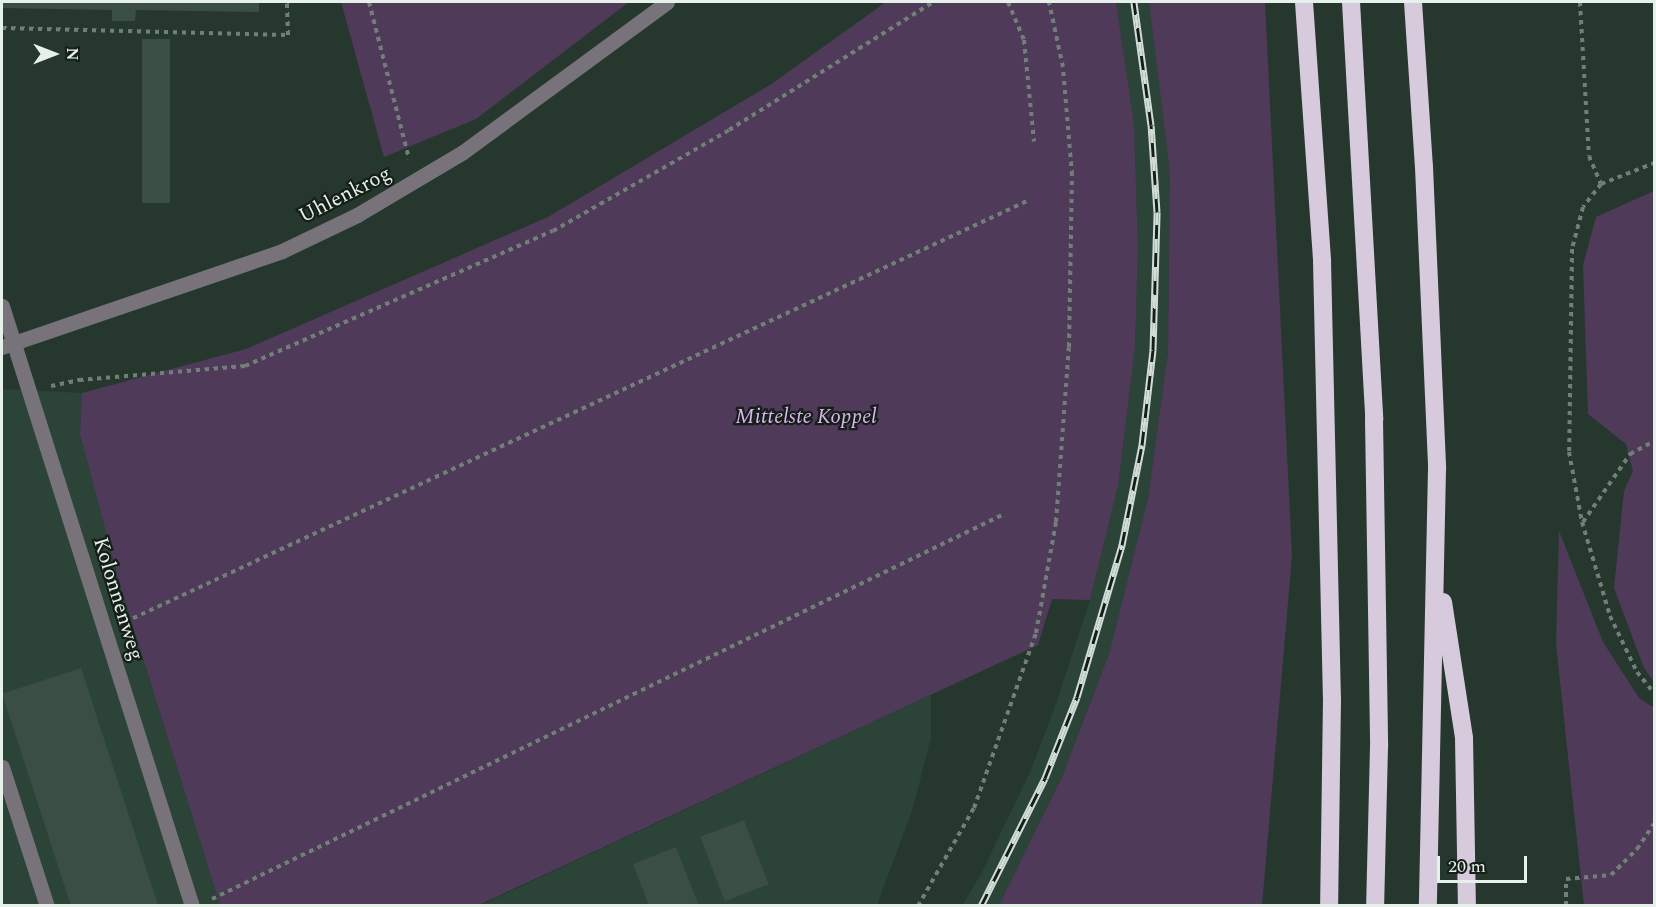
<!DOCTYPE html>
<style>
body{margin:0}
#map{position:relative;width:1656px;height:907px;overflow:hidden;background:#26382e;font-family:Spectral,serif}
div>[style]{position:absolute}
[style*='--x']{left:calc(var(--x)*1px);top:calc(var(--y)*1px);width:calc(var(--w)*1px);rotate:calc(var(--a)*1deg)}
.built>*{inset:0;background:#2b4437}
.green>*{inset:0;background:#503a59}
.building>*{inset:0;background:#3b4e43;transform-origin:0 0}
.path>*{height:4px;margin-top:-2px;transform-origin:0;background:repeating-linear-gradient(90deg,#718077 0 4.5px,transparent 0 9px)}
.minor>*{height:15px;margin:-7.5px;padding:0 7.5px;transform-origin:7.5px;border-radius:7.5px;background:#78737b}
.highway>*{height:18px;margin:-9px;padding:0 9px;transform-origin:9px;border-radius:9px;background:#d7cadd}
.rail>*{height:7px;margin-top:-3.5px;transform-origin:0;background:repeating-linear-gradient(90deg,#151e19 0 14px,#d1ddd6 0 28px);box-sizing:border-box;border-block:2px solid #d1ddd6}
span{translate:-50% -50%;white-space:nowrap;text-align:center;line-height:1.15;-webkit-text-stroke:4.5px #151e19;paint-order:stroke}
.street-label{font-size:21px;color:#e6f1ea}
.park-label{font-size:21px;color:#dcb5ee;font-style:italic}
.frame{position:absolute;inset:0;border:3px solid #e6f1ea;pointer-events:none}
.north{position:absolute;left:24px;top:24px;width:60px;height:60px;-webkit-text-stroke:4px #151e19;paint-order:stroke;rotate:90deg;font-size:16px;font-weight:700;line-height:24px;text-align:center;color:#e6f1ea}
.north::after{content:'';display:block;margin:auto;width:21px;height:27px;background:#e6f1ea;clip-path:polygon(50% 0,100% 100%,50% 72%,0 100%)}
.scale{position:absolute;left:1437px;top:856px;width:90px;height:27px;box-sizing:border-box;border:3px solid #e6f1ea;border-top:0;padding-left:8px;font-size:18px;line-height:21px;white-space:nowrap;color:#e6f1ea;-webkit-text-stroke:4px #151e19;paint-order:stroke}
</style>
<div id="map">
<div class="built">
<i style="clip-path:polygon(1116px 2px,1149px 2px,1170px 173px,1168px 352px,1148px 498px,1109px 654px,1062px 777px,999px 905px,962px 906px,981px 874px,1031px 770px,1057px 701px,1090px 600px,1118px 486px,1135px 348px,1138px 247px,1134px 124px)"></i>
<i style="clip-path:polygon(2px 389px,82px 393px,80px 434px,118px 578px,220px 905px,2px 905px)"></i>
<i style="clip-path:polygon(931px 695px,931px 737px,913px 808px,877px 905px,479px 906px)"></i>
</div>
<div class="green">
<i style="clip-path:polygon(341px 2px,629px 2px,476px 119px,384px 157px)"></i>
<i style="clip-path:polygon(886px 2px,1116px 2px,1134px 124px,1138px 247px,1135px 348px,1118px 486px,1090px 600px,1052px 599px,1038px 645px,479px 905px,220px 905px,118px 578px,80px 434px,82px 393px,246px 349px,548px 217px,770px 85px)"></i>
<i style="clip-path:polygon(1149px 2px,1265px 2px,1292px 556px,1262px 905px,999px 905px,1062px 777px,1109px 654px,1148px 498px,1168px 352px,1170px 173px)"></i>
<i style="clip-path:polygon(1654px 191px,1654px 682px,1644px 668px,1614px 588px,1624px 491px,1633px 471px,1626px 444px,1588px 414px,1583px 265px,1596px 217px)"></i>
<i style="clip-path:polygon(1559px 531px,1603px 642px,1639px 698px,1654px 708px,1654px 905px,1584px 905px,1556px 644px)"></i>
</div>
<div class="building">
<i style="clip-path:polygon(2px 2px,259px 2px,259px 12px,136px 10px,135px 21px,112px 21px,112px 10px,2px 8px)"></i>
<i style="left:142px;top:39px;width:28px;height:164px"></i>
<i style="left:81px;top:668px;width:250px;height:83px;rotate:72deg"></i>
<i style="left:744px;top:820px;width:69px;height:47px;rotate:69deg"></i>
<i style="clip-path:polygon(676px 847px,699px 906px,649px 906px,633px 864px)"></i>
</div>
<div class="path">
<i style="--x:369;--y:2;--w:162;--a:75.7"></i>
<i style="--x:1008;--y:2;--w:41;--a:67.2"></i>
<i style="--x:1024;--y:40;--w:102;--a:84.4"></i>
<i style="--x:1580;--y:2;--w:154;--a:86.7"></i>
<i style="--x:1589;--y:156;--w:30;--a:67"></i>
<i style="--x:1601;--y:184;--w:29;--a:128"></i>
<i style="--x:1583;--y:207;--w:43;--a:104.7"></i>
<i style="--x:1572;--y:249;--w:203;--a:90.8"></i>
<i style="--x:1569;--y:452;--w:71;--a:79.5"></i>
<i style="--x:1582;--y:522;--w:98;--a:73.4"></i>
<i style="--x:1610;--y:616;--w:62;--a:64.3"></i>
<i style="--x:1637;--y:672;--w:27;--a:51"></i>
<i style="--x:2;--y:28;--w:286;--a:1.4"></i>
<i style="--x:288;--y:35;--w:33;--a:-92"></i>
<i style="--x:1601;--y:184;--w:57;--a:-21.6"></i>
<i style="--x:51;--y:386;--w:29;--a:-12"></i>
<i style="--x:79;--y:380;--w:167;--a:-4.8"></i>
<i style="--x:245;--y:366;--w:336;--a:-23.7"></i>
<i style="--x:553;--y:231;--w:203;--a:-29.8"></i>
<i style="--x:729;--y:130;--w:241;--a:-32.1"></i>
<i style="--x:1583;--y:522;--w:83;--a:-55.3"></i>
<i style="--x:1630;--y:454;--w:27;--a:-28"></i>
<i style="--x:125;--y:622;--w:998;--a:-25.02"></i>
<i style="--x:212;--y:899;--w:881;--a:-25.92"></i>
<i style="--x:918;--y:906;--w:113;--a:-60.3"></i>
<i style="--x:974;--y:808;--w:186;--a:-70.5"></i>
<i style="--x:1036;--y:633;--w:113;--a:-79.8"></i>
<i style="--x:1056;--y:522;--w:175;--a:-85.8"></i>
<i style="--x:1069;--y:347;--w:172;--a:-89"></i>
<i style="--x:1072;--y:175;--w:108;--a:-94.8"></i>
<i style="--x:1063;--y:67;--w:66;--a:-102.2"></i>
<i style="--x:1566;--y:906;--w:27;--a:-90"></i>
<i style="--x:1566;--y:879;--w:45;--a:-5.1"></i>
<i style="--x:1611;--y:875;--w:37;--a:-45"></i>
<i style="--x:1637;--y:849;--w:30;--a:-56"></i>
</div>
<div class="minor">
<i style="--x:2;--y:306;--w:629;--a:72.43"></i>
<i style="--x:2;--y:347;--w:296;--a:-18.9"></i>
<i style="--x:282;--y:251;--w:83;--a:-25.6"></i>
<i style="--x:357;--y:215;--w:123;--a:-30.7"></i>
<i style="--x:463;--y:152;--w:253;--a:-36.3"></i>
<i style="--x:2;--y:767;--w:146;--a:72.1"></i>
</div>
<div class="highway">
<i style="--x:1304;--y:2;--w:260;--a:86"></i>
<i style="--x:1322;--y:261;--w:438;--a:88.7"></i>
<i style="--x:1332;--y:699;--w:207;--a:90.8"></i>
<i style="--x:1351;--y:2;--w:418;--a:86.8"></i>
<i style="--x:1374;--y:419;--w:328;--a:89.1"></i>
<i style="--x:1379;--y:747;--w:159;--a:91.4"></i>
<i style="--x:1413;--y:2;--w:165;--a:86.2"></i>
<i style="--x:1424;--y:167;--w:302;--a:87.5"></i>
<i style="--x:1437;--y:469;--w:437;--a:91.2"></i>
<i style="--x:1443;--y:602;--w:138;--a:81.2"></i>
<i style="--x:1464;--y:738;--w:168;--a:89"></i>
</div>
<div class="rail">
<i style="--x:981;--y:906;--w:143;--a:-63.4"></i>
<i style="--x:1045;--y:778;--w:87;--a:-68.4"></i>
<i style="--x:1077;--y:697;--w:159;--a:-73.5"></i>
<i style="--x:1122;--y:545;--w:102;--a:-78.7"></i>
<i style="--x:1142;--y:445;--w:96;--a:-83.4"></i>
<i style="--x:1153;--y:350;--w:138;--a:-88.3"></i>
<i style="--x:1157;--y:212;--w:87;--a:-93.9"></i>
<i style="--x:1151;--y:125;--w:124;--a:-97.9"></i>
</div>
<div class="street-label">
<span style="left:345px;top:195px;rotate:-27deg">Uhlenkrog</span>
<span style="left:118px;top:599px;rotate:73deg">Kolonnenweg</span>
</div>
<div class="park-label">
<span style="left:806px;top:417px">Mittelste Koppel</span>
</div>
<div class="frame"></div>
<div class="north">N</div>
<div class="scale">20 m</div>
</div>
